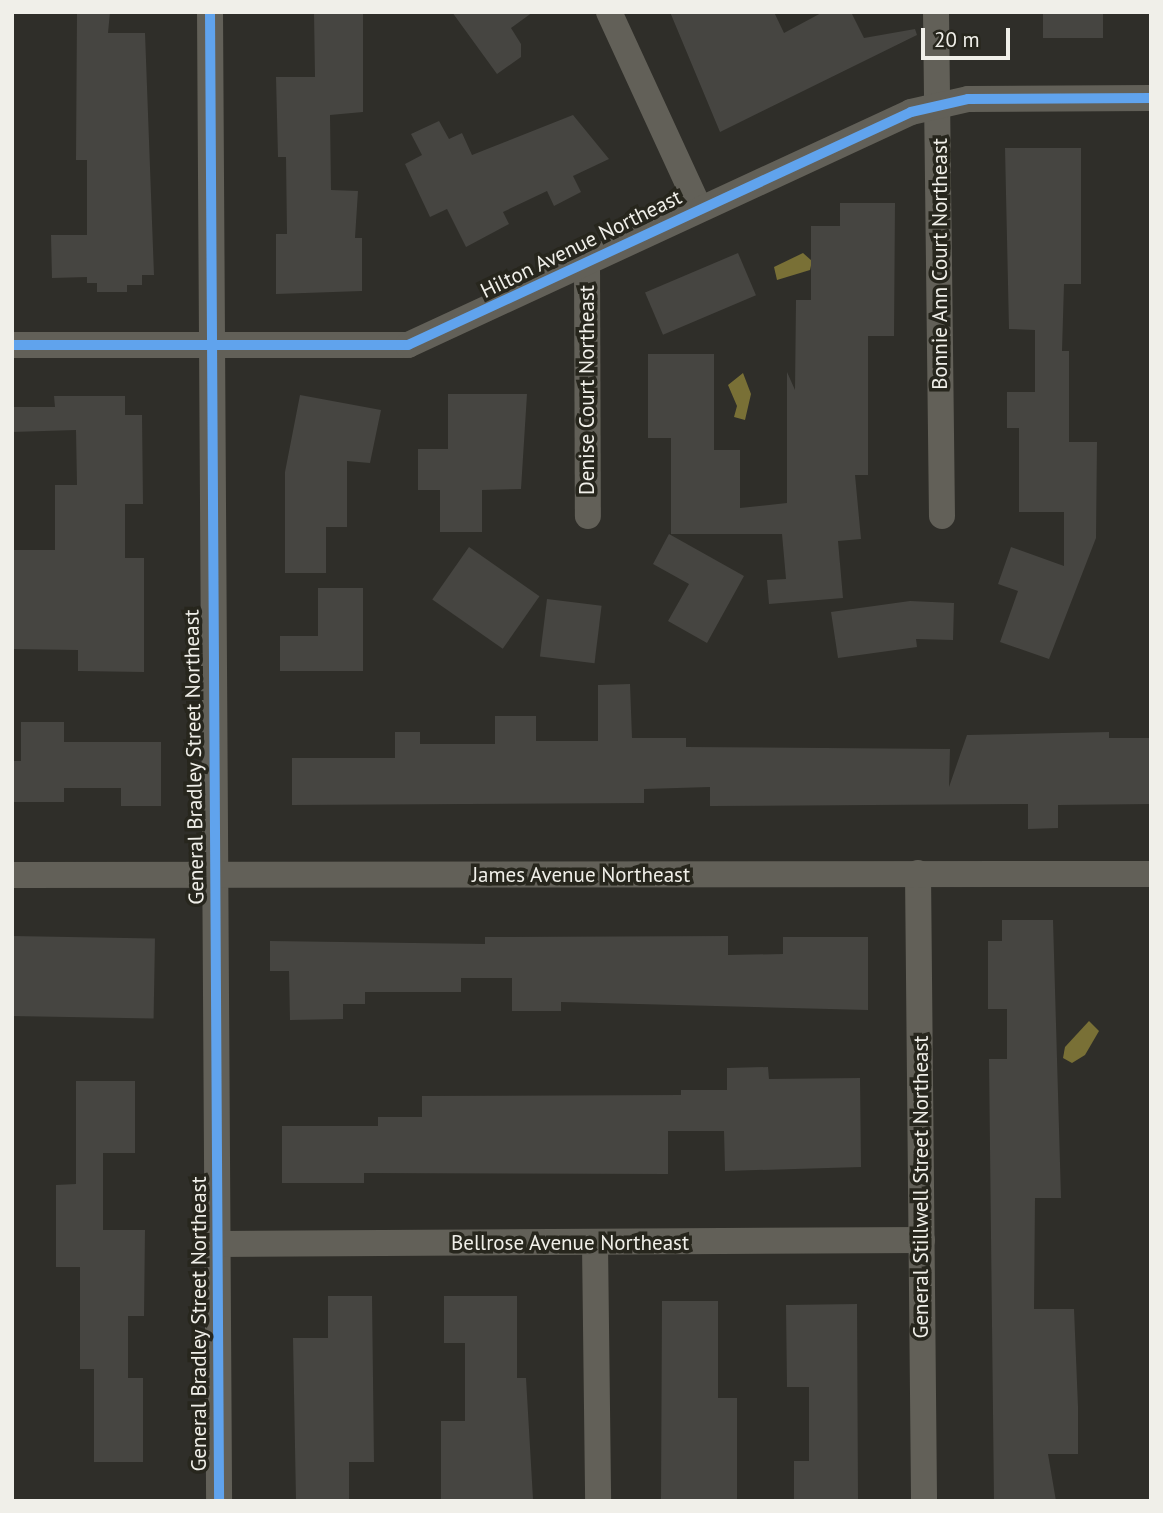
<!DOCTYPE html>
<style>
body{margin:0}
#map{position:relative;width:1163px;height:1513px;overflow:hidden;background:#2f2e29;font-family:"PT Sans",sans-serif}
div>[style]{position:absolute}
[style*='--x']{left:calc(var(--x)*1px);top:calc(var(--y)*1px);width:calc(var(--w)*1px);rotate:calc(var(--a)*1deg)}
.water>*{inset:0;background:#797036}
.building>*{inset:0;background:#464541;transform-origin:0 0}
.minor>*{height:26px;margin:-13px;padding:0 13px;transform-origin:13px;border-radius:13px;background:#626058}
.cycleway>*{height:10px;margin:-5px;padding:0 5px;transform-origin:5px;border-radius:5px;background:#60a3ed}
span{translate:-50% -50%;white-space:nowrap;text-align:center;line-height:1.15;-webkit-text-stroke:7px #27261d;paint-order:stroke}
.street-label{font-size:21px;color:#f0efe9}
.frame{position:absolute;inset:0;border:14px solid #f0efe9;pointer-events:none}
.scale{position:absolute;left:921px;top:28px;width:89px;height:32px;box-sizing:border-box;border:4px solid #f0efe9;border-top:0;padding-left:9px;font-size:21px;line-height:24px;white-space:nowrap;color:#f0efe9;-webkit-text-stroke:5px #27261d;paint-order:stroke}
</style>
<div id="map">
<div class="water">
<i style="clip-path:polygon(803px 253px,812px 261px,810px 270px,777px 280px,774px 267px)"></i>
<i style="clip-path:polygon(743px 373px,751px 394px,745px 420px,734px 417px,737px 406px,728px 385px)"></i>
<i style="clip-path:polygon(1089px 1021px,1099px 1031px,1085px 1055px,1072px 1063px,1063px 1058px,1065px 1047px)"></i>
</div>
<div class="building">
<i style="clip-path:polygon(77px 12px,110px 12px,108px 33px,145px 33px,154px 275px,142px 275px,142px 285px,127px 285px,127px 292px,97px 292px,97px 283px,87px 283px,87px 277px,52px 278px,51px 235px,87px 235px,87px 160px,76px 160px)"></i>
<i style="clip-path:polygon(314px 12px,363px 12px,363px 112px,330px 115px,331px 190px,358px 191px,355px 238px,362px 238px,362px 291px,276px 294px,276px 234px,287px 234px,286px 157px,278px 157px,276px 77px,315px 77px)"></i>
<i style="clip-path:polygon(452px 12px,533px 12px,511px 28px,521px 44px,521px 57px,497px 74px)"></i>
<i style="clip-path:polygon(670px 12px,774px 12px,784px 33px,823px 12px,851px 12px,864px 38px,915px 29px,917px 35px,720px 132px)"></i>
<i style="left:1043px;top:12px;width:60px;height:26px"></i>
<i style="clip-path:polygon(573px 115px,609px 159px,573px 176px,581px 192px,554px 206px,547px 191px,503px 212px,509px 224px,466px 247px,447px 209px,430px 217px,405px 164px,422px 155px,411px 134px,439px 121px,449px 139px,462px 133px,472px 155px)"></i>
<i style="clip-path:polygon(1005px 148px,1081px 148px,1081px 284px,1064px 284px,1062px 351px,1069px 351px,1069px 442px,1097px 442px,1096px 538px,1049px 659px,1000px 642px,1018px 591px,998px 584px,1011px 547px,1064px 566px,1064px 512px,1019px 512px,1019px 428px,1007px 428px,1007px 392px,1035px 392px,1035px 330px,1009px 329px)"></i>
<i style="clip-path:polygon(840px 203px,895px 203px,894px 336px,868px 336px,868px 475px,855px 475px,861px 539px,838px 541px,843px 598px,769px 604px,767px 580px,786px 579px,782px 534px,671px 534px,671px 438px,648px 438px,648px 354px,714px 354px,714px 450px,740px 450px,740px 508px,787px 503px,787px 372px,795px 390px,796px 300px,811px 300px,811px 226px,840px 226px)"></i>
<i style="left:738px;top:253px;width:46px;height:101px;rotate:67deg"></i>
<i style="clip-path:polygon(448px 394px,527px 394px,521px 489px,482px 490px,482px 532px,440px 532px,440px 490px,418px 490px,418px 449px,448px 449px)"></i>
<i style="clip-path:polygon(300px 395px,381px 410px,370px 463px,347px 461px,347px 527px,326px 527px,326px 573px,285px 573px,285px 472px)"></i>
<i style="clip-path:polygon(54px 396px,125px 396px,125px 415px,142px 415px,143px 504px,125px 504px,125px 558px,144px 558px,144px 672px,78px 671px,78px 650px,12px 649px,12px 550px,55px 550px,55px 485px,77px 485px,76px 430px,12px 432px,12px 407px,55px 407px)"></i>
<i style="clip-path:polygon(669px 534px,744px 576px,707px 643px,668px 621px,689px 584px,653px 564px)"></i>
<i style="left:469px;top:547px;width:86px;height:64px;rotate:35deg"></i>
<i style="clip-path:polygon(318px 588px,363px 588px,363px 671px,280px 671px,280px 636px,318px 636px)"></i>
<i style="left:547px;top:599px;width:55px;height:58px;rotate:7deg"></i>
<i style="clip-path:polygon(910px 601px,954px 603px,953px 640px,916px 639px,917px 647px,838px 658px,831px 612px)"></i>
<i style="clip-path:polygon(630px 684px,632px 738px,686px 738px,686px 747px,950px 749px,949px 787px,967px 735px,1109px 732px,1109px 738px,1151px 738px,1151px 804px,1058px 805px,1058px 828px,1028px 829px,1028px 804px,710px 806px,710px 787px,644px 789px,644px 803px,292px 805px,292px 758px,395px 758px,395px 732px,420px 732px,420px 744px,495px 744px,495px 716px,536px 716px,536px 741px,598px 741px,598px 685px)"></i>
<i style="clip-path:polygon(21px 722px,64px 722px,64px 742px,161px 742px,161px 806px,121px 806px,121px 788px,64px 788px,64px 802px,12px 802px,12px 761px,21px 761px)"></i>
<i style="clip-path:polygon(1002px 920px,1053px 920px,1061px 1198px,1035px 1198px,1034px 1309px,1074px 1309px,1078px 1407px,1078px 1454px,1048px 1454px,1056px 1501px,994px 1501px,989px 1059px,1007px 1059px,1007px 1009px,988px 1009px,988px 941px,1002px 941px)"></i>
<i style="left:12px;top:936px;width:143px;height:80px;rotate:1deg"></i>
<i style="clip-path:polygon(728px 936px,728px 955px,783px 954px,783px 937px,868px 937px,868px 1010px,561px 1002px,561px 1011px,512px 1011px,512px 978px,461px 978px,461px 992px,365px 992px,365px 1004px,343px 1004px,343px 1019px,290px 1020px,289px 971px,270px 971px,270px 941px,485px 944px,485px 937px)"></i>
<i style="clip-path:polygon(768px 1067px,769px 1079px,860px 1078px,861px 1167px,725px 1171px,724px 1131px,668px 1131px,668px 1174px,364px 1173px,364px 1183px,282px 1183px,282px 1126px,378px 1126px,378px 1117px,422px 1117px,422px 1096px,681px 1095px,681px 1090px,727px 1090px,727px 1068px)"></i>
<i style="clip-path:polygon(76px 1081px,135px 1081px,135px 1153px,103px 1153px,103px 1230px,145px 1230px,144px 1316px,128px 1316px,128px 1378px,143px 1378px,143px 1462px,94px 1462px,94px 1369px,80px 1369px,80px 1267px,56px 1267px,56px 1185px,76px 1184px)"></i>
<i style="clip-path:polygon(328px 1296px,372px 1296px,374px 1462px,349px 1462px,349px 1501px,296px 1501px,293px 1338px,328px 1338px)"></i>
<i style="clip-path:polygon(444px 1296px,517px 1296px,517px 1378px,526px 1378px,533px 1499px,441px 1501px,441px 1421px,465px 1421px,465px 1343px,444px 1343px)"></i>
<i style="clip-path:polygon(662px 1301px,718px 1301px,718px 1398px,737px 1398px,737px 1501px,661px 1501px)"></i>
<i style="clip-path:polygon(857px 1304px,858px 1501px,794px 1501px,794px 1461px,809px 1461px,809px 1387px,787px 1387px,786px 1305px)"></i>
</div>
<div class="minor">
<i style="--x:210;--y:12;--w:1489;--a:89.65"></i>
<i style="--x:609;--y:12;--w:216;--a:65.3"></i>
<i style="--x:936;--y:12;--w:504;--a:89.32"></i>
<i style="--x:587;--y:264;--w:252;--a:89.8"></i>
<i style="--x:12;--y:345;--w:396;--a:0"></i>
<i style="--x:408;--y:345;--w:554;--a:-24.85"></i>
<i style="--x:911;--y:112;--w:58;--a:-12.8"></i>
<i style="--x:968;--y:99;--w:183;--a:-0.3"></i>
<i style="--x:918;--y:873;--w:628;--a:89.45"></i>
<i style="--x:12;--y:875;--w:1139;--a:-0.05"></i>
<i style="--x:218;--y:1244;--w:704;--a:-0.33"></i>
<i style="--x:595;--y:1244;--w:257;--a:89.3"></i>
</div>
<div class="cycleway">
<i style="--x:210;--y:12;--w:1489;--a:89.65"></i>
<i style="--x:12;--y:345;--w:396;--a:0"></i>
<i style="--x:408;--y:345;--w:554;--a:-24.85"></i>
<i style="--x:911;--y:112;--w:58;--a:-12.8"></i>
<i style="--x:968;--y:99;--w:183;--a:-0.3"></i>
</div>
<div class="street-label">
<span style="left:581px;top:244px;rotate:-26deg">Hilton Avenue Northeast</span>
<span style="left:940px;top:264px;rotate:-90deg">Bonnie Ann Court Northeast</span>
<span style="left:587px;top:390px;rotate:-90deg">Denise Court Northeast</span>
<span style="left:194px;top:757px;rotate:-91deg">General Bradley Street Northeast</span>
<span style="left:581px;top:875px">James Avenue Northeast</span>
<span style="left:921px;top:1187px;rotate:-90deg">General Stillwell Street Northeast</span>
<span style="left:570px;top:1243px">Bellrose Avenue Northeast</span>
<span style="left:199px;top:1324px;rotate:-90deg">General Bradley Street Northeast</span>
</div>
<div class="frame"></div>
<div class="scale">20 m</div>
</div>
